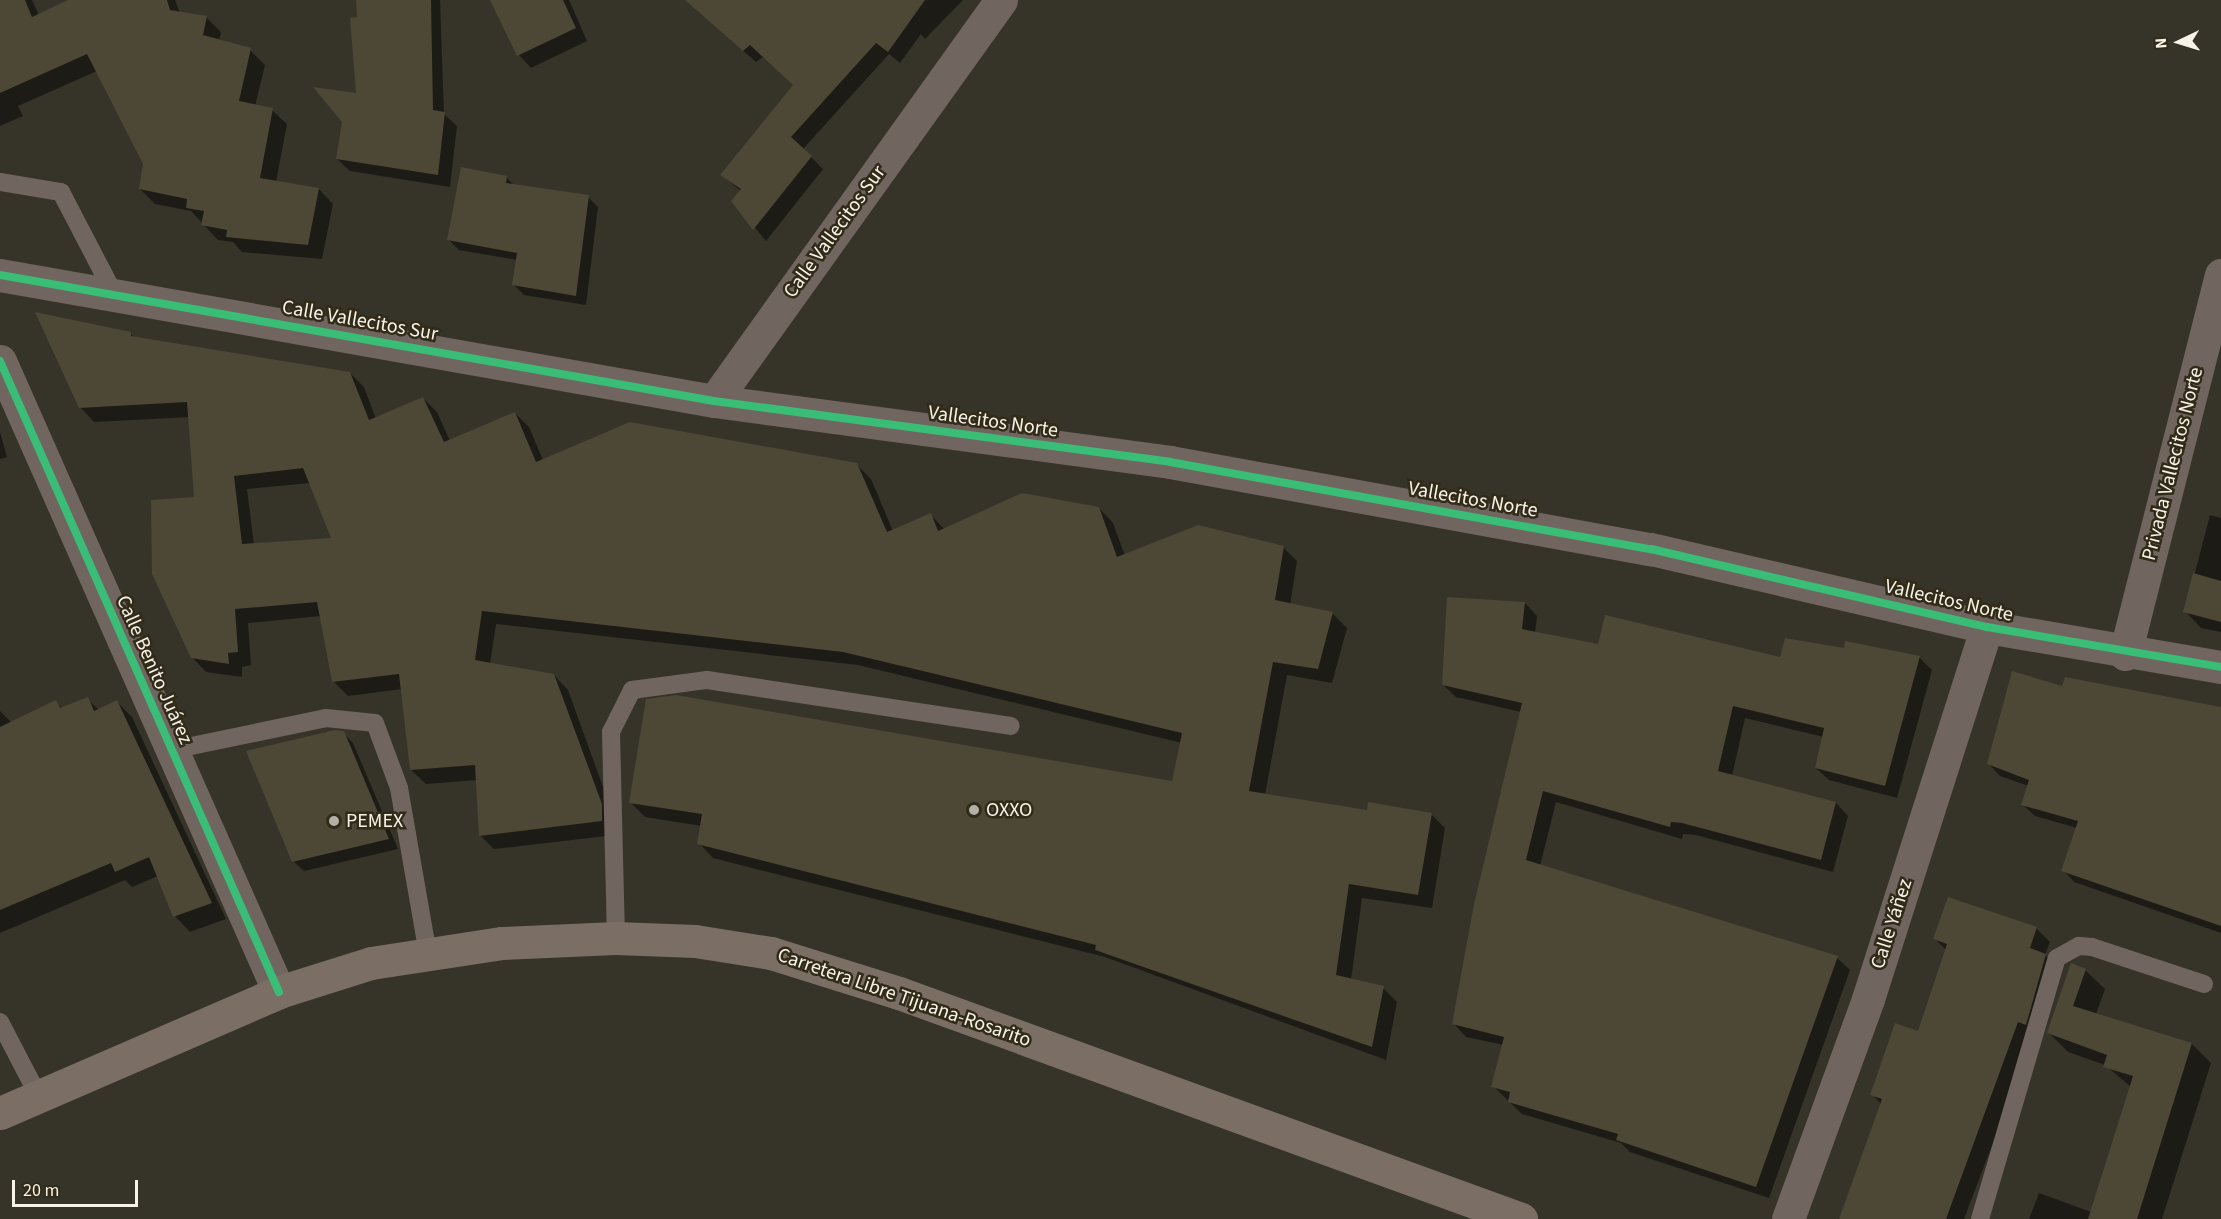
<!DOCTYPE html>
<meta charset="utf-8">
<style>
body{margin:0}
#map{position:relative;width:2221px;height:1219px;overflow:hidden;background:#363329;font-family:"Source Sans 3",sans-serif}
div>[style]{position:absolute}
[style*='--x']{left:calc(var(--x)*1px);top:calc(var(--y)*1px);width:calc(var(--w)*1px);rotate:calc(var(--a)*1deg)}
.shadow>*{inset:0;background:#0007}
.building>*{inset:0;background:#4d4736}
.service>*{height:18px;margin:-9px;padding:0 9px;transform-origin:9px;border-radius:9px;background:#70665f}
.minor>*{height:33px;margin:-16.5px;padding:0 16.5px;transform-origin:16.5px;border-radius:16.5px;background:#70665f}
.tertiary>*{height:33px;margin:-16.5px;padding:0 16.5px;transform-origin:16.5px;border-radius:16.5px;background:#70665f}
.primary>*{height:33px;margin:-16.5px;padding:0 16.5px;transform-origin:16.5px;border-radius:16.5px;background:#7b6e65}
.cycleway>*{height:8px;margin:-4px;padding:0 4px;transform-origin:4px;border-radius:4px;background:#3abd76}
.dots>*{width:16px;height:16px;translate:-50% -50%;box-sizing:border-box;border:3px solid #322b19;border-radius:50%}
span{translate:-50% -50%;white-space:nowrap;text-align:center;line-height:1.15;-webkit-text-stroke:5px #322b19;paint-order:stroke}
.street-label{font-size:20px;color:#f7f3e8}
.poi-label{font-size:20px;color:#f7f3e8}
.left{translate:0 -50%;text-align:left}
.north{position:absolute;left:2149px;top:12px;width:60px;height:60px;-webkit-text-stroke:4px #322b19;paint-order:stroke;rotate:266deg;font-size:16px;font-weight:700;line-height:24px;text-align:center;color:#f7f3e8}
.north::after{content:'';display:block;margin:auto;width:21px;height:27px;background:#f7f3e8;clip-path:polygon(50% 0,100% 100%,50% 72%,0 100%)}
.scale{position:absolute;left:12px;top:1180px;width:126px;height:27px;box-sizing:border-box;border:3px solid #f7f3e8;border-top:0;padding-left:8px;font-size:18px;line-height:21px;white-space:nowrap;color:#f7f3e8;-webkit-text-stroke:4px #322b19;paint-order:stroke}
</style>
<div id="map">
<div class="shadow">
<i style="clip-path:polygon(0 0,32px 0,39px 15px,72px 0,175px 0,180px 13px,206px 17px,221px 32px,219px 41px,250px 50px,265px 65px,255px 106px,272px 110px,287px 124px,276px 182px,319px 189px,333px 204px,322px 259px,242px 252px,233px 242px,218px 240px,191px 211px,155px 204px,140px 189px,145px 164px,97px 71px,18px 106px,23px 116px,0 126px)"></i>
<i style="clip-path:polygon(358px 0,440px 0,444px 114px,457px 126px,450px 187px,350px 171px,337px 159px,343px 121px,357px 95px)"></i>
<i style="clip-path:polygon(492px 0,569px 0,587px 41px,531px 68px,519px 55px)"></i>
<i style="clip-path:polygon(716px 0,963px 0,925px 39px,921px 34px,900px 63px,889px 54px,803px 149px,823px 169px,766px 241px,733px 201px,741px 191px,722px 175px,794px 85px,763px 57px,756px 62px,716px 27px)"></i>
<i style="clip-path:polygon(506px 177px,515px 186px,588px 197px,598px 207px,586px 305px,524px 295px,514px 285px,517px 260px,459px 250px,449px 240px)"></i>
<i style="clip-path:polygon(evenodd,130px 333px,136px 339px,350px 373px,364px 387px,376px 419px,423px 398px,437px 412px,450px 441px,515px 413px,529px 427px,543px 460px,856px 464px,871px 479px,893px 531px,931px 515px,945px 530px,1099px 508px,1113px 523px,1125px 556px,1283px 547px,1297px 561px,1290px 605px,1333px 614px,1347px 628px,1332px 683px,1287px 675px,1265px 795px,1368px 812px,1431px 814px,1445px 828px,1432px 908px,1362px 898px,1351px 980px,1383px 988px,1397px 1002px,1386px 1060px,1105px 957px,713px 858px,699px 843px,702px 826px,645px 817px,631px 803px,1173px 782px,1182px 743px,858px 665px,496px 624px,490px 664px,554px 675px,568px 690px,615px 820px,615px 835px,494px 849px,480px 835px,477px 780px,426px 784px,411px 770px,402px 689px,348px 696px,334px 682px,321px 616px,248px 623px,251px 665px,242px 667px,242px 677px,206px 672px,192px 657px,196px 499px,190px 417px,94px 422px,80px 407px,130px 333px,311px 483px,333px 539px,254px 545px,247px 489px,311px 483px)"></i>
<i style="clip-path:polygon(0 432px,7px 457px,0 459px)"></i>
<i style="clip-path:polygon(2210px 515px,2221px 518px,2221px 632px,2201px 628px,2185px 611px)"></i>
<i style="clip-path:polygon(1525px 603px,1537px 616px,1535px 633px,1600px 646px,1781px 659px,1845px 650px,1919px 657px,1932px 670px,1897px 798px,1829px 780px,1816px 768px,1824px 737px,1745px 718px,1732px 776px,1836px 803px,1848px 816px,1833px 872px,1696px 835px,1683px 834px,1682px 839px,1556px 802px,1540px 866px,1837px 958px,1850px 970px,1769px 1198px,1630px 1152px,1621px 1143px,1522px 1114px,1493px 1086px,1504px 1045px,1466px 1037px,1454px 1024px,1521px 712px,1456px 697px,1443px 685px)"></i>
<i style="clip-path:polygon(2063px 688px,2221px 708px,2221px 933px,2074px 882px,2063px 870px,2077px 828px,2035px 816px,2023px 805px,2029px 786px,2000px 776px,1989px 764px)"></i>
<i style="clip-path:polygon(87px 699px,99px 710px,116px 701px,132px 717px,226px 919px,190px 932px,175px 916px,158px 876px,132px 887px,125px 880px,0 933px,0 711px,12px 723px,55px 702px,62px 709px)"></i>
<i style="clip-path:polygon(343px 733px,353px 743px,398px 849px,304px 871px,293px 861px)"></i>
<i style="clip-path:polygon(2036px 928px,2050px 942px,2045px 955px,2059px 969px,1964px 1219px,1844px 1219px,1882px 1105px,1872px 1094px,1919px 1033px,1947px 951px,1935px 939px)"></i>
<i style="clip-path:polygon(2085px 970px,2105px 989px,2096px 1014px,2192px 1044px,2211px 1063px,2162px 1219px,2029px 1219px,2039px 1193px,2091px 1212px,2131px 1087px,2105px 1065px,2068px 1052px,2048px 1032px)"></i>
</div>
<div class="building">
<i style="clip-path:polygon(0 0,25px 0,32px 17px,68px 0,167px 0,170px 10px,207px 16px,203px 35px,251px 48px,239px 101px,273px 108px,260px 178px,319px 188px,308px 245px,226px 237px,227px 230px,201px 225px,204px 211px,186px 208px,187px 199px,139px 189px,143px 164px,87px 54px,0 93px)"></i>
<i style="clip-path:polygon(356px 0,431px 0,433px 110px,445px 112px,438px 175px,336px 159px,342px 122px,313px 87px,356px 93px,350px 18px,357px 17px)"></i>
<i style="clip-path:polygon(490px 0,563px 0,576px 28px,517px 56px)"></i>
<i style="clip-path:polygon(685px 0,925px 0,888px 52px,876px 43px,791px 137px,812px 156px,753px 230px,731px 201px,741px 189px,720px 175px,793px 85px,750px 45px,743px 51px)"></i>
<i style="clip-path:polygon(461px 167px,507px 176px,506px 183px,589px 195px,576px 296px,512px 285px,517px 253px,447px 240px)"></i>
<i style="clip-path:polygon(evenodd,35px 312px,131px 332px,131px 336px,350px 372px,369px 420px,423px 397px,444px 442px,515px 412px,536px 462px,630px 422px,857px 463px,887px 532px,931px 513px,938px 531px,1022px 493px,1099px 507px,1117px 557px,1198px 525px,1284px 546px,1275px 600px,1333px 612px,1318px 669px,1273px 662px,1249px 791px,1367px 810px,1368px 802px,1432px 813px,1418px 895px,1349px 884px,1336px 975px,1384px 986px,1372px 1047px,1095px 950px,1096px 945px,697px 844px,702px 814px,629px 803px,646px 699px,676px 695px,1172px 781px,1182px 733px,843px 652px,482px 611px,475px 660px,554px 674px,602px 804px,602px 821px,479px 836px,475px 765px,410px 770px,399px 674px,332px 682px,317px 602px,235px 609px,238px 652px,228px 653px,229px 664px,191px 658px,152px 574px,151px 500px,194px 497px,187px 402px,79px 408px,35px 312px,303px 468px,331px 538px,242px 544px,234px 476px,303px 468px)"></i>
<i style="clip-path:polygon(2193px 573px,2221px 581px,2221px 622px,2183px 612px)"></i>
<i style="clip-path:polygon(1447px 597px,1525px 602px,1522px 629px,1598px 644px,1605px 615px,1780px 657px,1785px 638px,1844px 648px,1845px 641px,1920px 656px,1885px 786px,1815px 768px,1824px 728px,1733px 706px,1718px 771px,1836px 802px,1821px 860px,1682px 823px,1671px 822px,1670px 827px,1543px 791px,1526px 860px,1838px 956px,1756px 1187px,1616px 1140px,1618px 1134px,1508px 1102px,1510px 1092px,1491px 1087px,1504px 1037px,1452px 1024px,1474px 904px,1522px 703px,1442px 685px)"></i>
<i style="clip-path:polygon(2012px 671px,2062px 686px,2065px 677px,2221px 707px,2221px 926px,2061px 871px,2078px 821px,2021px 805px,2029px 780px,1987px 764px)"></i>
<i style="clip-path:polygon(88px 697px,94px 711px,117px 700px,212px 903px,173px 917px,149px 857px,115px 872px,111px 863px,0 910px,0 727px,56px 700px,60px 708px)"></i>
<i style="clip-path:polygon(335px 730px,344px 731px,389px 839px,292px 862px,246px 751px)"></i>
<i style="clip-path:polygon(1948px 897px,2037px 927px,2030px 948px,2046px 954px,2026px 1025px,2018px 1022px,1946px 1219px,1839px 1219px,1882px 1099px,1870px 1095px,1895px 1023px,1918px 1031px,1947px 944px,1933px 939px)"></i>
<i style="clip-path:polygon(2071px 963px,2086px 969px,2073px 1006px,2192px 1043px,2137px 1219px,2088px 1219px,2133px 1076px,2103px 1067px,2107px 1055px,2047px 1033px)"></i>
</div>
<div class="service">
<i style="--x:0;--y:182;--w:62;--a:9.3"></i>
<i style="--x:61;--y:192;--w:115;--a:62.5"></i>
<i style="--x:172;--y:750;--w:157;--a:-11.7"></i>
<i style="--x:326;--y:718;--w:49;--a:5.8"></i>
<i style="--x:375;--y:723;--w:69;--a:69.7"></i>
<i style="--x:399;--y:788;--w:169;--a:80.1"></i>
<i style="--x:616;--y:938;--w:206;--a:-91.4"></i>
<i style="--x:611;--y:732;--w:47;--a:-63.4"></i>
<i style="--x:632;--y:690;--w:76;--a:-7.6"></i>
<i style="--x:707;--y:680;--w:307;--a:8.6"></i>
<i style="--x:0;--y:1022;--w:82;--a:62.5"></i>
<i style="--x:1980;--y:1219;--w:272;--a:-73.6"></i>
<i style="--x:2057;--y:958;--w:25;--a:-29"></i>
<i style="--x:2079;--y:946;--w:13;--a:4"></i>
<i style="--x:2092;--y:947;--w:118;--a:18.3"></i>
</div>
<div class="minor">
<i style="--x:0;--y:275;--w:725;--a:10.01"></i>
<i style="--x:714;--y:401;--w:460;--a:7.6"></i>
<i style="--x:1170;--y:462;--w:489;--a:10.3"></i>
<i style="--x:1651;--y:549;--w:345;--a:13.1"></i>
<i style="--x:1987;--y:627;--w:237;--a:9.7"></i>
<i style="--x:714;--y:401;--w:493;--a:-54.4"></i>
<i style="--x:2125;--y:654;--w:391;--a:-75.8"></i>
<i style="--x:1788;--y:1219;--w:234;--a:-70"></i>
<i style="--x:1868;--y:999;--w:391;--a:-72.3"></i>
</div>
<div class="tertiary">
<i style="--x:0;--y:361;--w:690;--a:66.15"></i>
</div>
<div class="primary">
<i style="--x:0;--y:1113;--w:304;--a:-23.4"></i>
<i style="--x:279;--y:992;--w:96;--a:-17.5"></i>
<i style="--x:371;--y:963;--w:133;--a:-8.7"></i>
<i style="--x:502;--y:943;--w:114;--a:-2.5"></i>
<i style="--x:616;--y:938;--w:79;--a:2.2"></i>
<i style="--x:695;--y:941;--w:77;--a:9"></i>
<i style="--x:771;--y:953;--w:134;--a:17.4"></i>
<i style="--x:899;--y:993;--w:662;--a:19.97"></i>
</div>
<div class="cycleway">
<i style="--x:0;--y:275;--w:725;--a:10.01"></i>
<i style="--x:714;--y:401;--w:460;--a:7.6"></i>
<i style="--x:1170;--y:462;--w:489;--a:10.3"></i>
<i style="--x:1651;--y:549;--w:345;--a:13.1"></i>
<i style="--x:1987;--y:627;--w:237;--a:9.7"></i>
<i style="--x:0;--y:361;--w:690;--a:66.15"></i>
</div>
<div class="dots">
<i style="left:974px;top:810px;background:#b3b0a5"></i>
<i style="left:334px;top:821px;background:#b3b0a5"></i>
</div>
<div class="street-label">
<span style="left:835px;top:232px;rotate:-54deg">Calle Vallecitos Sur</span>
<span style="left:360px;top:321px;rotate:10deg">Calle Vallecitos Sur</span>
<span style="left:993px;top:422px;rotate:8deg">Vallecitos Norte</span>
<span style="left:2173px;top:464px;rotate:-76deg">Privada Vallecitos Norte</span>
<span style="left:1473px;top:500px;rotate:10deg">Vallecitos Norte</span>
<span style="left:1949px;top:601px;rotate:13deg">Vallecitos Norte</span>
<span style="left:154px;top:670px;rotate:66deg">Calle Benito Juárez</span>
<span style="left:1892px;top:924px;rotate:-72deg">Calle Yáñez</span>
<span style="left:904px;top:998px;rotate:19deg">Carretera Libre Tijuana-Rosarito</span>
</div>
<div class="poi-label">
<span class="left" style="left:986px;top:810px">OXXO</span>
<span class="left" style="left:346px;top:821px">PEMEX</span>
</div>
<div class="north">N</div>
<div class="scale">20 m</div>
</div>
